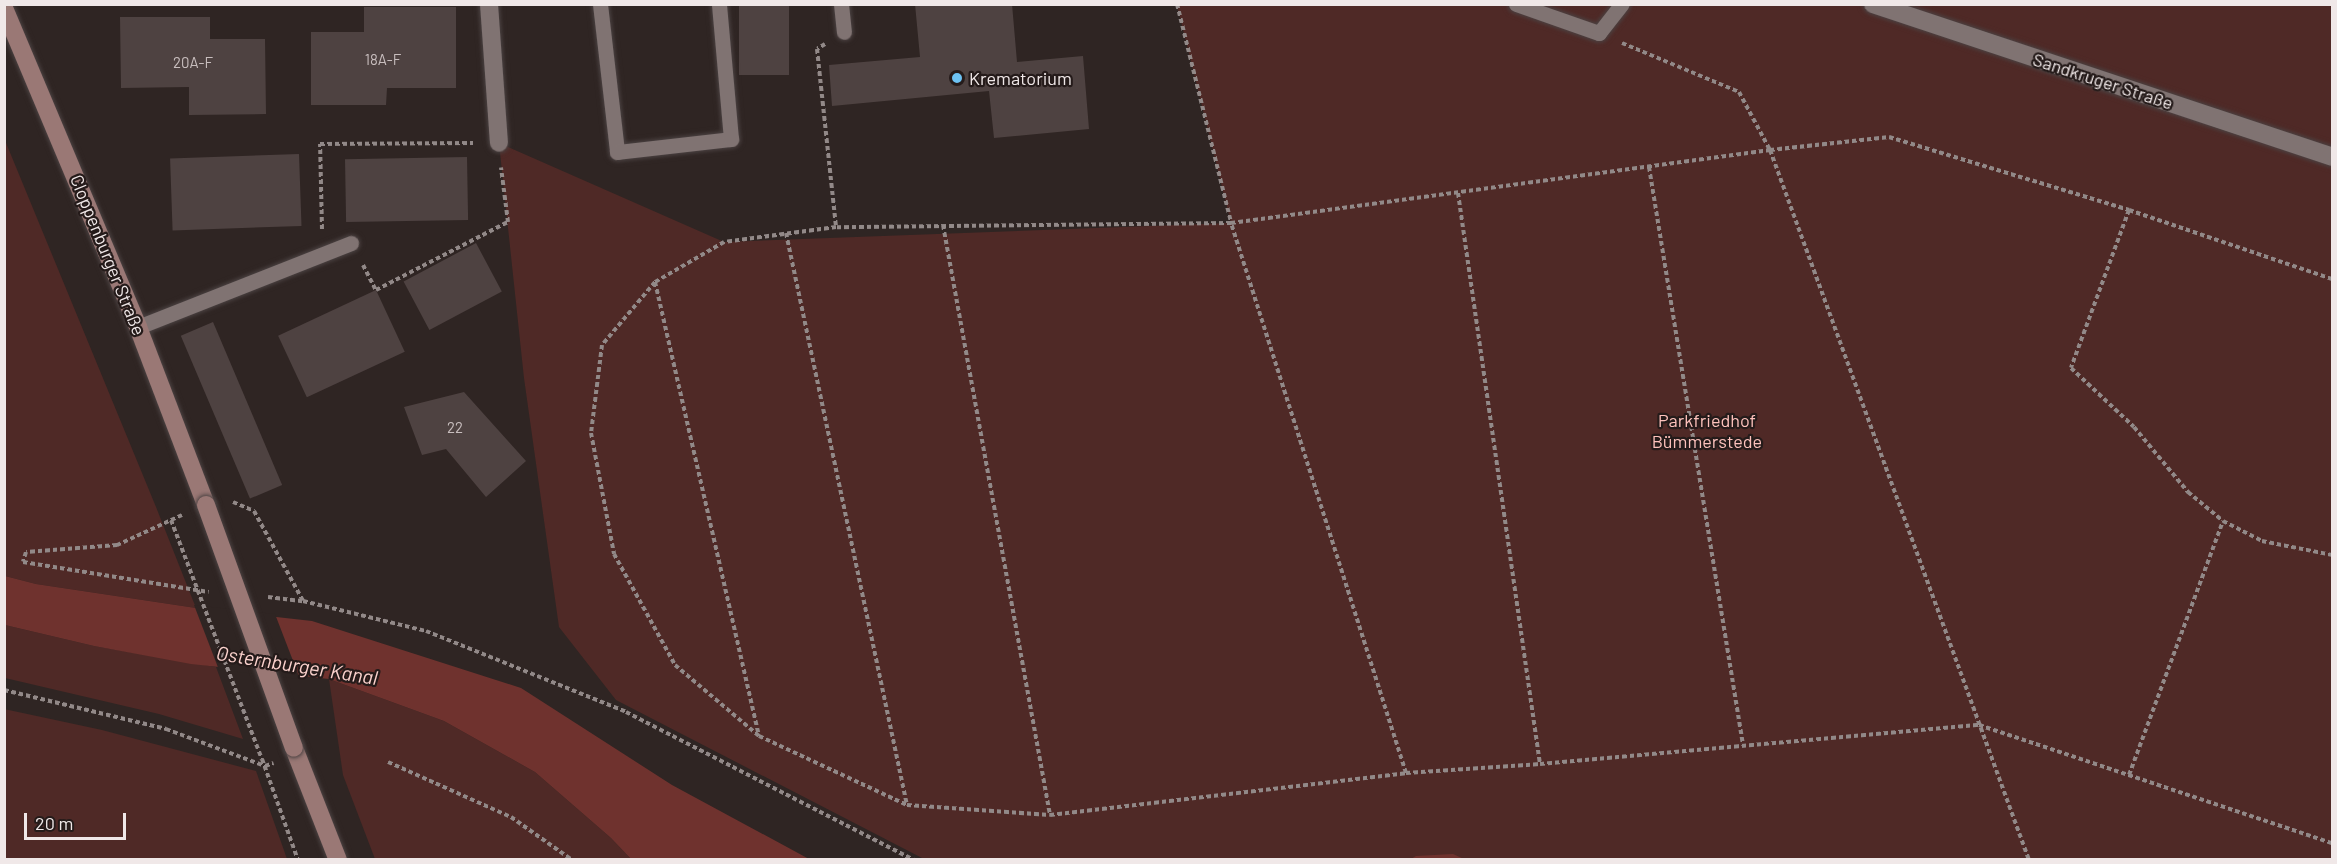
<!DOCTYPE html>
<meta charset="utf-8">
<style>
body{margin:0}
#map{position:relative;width:2337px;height:864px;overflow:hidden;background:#2f2523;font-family:Barlow,sans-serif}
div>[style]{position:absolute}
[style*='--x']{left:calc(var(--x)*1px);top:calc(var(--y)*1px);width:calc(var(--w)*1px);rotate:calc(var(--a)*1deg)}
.green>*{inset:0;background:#4f2926}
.water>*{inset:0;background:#6f322e}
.pier>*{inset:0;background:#2f2523}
.building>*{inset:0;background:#4e4241;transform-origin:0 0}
.path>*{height:4px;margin-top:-2px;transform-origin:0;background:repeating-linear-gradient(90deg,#928988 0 4.5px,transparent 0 7.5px)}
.roads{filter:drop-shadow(0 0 2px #4b4242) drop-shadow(0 0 2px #4b4242)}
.service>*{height:15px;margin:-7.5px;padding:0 7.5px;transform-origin:7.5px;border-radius:7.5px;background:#807372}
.minor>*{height:18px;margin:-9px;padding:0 9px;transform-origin:9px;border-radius:9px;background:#807372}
.tertiary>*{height:18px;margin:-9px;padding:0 9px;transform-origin:9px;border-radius:9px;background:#807372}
.secondary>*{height:18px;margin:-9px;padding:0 9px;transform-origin:9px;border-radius:9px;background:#9a7875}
.path-bridge>*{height:4px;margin-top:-2px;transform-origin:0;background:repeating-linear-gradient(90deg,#928988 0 4.5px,transparent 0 7.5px)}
.bridges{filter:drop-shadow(0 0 2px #4b4242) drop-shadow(0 0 2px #4b4242)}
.secondary-bridge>*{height:18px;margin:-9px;padding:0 9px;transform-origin:9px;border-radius:9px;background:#9a7875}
.dots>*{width:16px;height:16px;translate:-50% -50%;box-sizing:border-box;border:3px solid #251b1a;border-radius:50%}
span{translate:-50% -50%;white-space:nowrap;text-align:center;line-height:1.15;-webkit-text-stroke:4.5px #251b1a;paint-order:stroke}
.number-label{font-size:15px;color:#c8bebe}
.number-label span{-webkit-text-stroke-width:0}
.poi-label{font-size:18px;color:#f0e8e8}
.left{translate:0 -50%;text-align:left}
.street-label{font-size:18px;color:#f0e8e8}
.park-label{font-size:18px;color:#fec2bc}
.water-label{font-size:20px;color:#fbd2cd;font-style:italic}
.frame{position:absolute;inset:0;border:6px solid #f0e8e8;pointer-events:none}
.scale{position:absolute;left:24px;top:813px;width:102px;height:27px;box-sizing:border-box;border:3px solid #f0e8e8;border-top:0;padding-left:8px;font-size:18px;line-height:21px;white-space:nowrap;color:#f0e8e8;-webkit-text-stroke:4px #251b1a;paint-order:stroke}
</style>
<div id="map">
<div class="green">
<i style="clip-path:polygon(2327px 4px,2332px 6px,2332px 859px,924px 859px,616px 700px,559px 627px,524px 378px,499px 143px,724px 242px,1231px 223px,1177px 5px)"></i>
<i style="clip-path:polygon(4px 138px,156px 507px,196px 608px,36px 584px,5px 576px)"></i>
<i style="clip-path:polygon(5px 625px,94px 646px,216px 667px,243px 739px,159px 714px,5px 678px)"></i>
<i style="clip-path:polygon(329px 679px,444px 721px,535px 772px,611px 838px,631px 859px,375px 859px,343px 775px)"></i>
<i style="clip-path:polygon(4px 709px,102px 730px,256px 771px,287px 859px,5px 859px)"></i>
</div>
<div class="water">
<i style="clip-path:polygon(5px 576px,36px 584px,196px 608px,312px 621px,521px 688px,672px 785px,809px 859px,631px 859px,611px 838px,535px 772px,444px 721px,329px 679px,191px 664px,94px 646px,5px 625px)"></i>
<i style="clip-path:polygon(1453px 854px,1464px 859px,1411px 859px,1416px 856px)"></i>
</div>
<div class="pier">
<i style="clip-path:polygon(194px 605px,275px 614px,300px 679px,219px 670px)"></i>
</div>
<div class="building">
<i style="left:739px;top:4px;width:50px;height:71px"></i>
<i style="clip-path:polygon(915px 4px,1012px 4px,1017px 62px,1083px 56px,1089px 129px,994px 138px,989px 91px,832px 106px,829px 65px,920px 57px)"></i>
<i style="clip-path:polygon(364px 7px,456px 7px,456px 88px,387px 88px,386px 105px,311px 105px,311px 32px,364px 32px)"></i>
<i style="clip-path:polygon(120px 17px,210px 17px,210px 39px,265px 39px,266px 114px,189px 115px,189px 87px,121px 88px)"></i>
<i style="left:299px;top:154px;width:72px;height:129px;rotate:88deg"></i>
<i style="left:467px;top:157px;width:63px;height:122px;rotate:89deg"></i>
<i style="left:476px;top:243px;width:55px;height:82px;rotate:62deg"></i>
<i style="left:376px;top:290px;width:68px;height:108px;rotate:65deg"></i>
<i style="left:213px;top:322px;width:177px;height:35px;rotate:67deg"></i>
<i style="clip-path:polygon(464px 392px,526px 461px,486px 497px,446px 449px,422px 455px,404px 407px)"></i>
</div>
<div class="path">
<i style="--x:1177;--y:4;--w:226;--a:76.1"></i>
<i style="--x:1231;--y:223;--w:544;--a:-7.71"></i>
<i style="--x:1770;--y:150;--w:120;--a:-6.2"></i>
<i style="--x:1889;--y:137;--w:251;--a:16.9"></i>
<i style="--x:2129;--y:210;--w:214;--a:18.8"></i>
<i style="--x:1622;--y:43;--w:127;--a:22.7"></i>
<i style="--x:1739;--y:92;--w:66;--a:61.9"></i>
<i style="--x:1770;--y:150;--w:756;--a:69.96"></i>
<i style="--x:825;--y:44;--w:9;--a:148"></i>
<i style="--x:817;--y:49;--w:179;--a:83.9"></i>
<i style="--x:1649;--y:167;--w:586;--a:80.76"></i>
<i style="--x:1458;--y:193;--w:577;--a:81.83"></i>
<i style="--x:2129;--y:210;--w:168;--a:110.2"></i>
<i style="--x:2071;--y:368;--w:86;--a:43.1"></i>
<i style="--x:2134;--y:427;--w:85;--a:50.3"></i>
<i style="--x:2188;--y:492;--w:45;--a:39.6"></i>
<i style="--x:2223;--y:521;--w:44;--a:27.1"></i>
<i style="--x:2262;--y:541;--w:71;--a:11.3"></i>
<i style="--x:943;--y:225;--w:600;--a:79.72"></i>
<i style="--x:322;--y:229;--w:85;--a:-91.3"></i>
<i style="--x:320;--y:144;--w:153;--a:-0.4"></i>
<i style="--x:786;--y:233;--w:585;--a:78.06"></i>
<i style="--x:363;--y:265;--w:28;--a:63"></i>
<i style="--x:376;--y:290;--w:148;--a:-27.3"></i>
<i style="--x:508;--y:222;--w:55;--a:-97.3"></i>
<i style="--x:655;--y:282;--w:466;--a:77.1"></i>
<i style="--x:233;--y:502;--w:23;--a:23"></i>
<i style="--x:254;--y:511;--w:102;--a:61.4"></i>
<i style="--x:182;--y:515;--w:72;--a:155.2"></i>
<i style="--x:117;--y:545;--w:91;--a:175.6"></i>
<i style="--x:26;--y:552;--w:10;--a:107"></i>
<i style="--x:23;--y:562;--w:188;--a:9.2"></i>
<i style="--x:268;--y:597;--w:35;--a:7"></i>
<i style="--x:303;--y:601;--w:127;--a:13.7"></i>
<i style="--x:426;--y:631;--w:216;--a:22"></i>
<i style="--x:626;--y:712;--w:324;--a:27.2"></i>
<i style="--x:4;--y:690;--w:167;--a:13.5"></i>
<i style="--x:166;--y:729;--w:106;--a:20.5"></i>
<i style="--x:265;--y:766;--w:9;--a:-18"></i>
<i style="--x:262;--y:759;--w:107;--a:70.4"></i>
<i style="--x:388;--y:762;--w:135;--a:24.1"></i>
<i style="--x:511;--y:817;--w:75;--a:35.2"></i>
<i style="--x:1406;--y:773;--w:577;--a:-107.65"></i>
<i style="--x:1231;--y:223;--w:395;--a:179.4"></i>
<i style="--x:836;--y:227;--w:113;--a:172.4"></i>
<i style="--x:724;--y:242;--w:80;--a:149.9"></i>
<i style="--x:655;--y:282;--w:82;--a:130.1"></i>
<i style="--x:602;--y:345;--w:89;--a:97.1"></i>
<i style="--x:591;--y:433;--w:123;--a:79.2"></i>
<i style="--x:614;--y:554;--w:127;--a:61.2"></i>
<i style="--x:675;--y:665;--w:110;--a:40.2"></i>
<i style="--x:759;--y:736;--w:163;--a:25"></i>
<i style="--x:907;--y:805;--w:143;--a:4"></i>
<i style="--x:1050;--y:815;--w:358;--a:-6.7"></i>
<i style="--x:1406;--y:773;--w:134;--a:-3.8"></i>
<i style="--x:1540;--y:764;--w:441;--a:-5.1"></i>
<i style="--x:1979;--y:725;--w:372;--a:18.5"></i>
<i style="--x:2129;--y:775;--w:271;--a:-69.7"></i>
</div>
<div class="roads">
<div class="service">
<i style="--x:600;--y:4;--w:149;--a:83.4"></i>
<i style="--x:617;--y:152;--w:115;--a:-6.5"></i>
<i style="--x:731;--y:139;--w:136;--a:-95.1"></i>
<i style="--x:841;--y:4;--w:28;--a:84"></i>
<i style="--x:1516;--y:4;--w:88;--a:19.3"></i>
<i style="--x:1599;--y:33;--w:37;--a:-52"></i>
<i style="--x:138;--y:327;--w:229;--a:-21.5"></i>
</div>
<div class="minor">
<i style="--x:489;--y:4;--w:139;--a:85.9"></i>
</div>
<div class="tertiary">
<i style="--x:1873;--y:4;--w:484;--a:18.4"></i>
</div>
<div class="secondary">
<i style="--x:4;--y:8;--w:346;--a:67.2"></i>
<i style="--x:138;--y:327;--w:191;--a:69.1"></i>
<i style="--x:294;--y:748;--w:120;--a:68.6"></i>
</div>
</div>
<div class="path-bridge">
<i style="--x:171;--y:520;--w:256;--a:69.2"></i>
</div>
<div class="bridges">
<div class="secondary-bridge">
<i style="--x:206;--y:505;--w:258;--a:70.1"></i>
</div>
</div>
<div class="dots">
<i style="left:957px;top:78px;background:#6dc2f3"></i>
</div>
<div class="number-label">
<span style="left:383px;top:60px">18A-F</span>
<span style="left:193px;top:63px">20A-F</span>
<span style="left:455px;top:428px">22</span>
</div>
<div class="poi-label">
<span class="left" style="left:969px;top:78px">Krematorium</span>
</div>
<div class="street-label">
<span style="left:2103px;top:81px;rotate:18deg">Sandkruger Straße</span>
<span style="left:108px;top:255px;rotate:68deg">Cloppenburger Straße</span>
</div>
<div class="park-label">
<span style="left:1707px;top:431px">Parkfriedhof<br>Bümmerstede</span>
</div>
<div class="water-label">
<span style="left:297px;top:665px;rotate:9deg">Osternburger Kanal</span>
</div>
<div class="frame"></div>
<div class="scale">20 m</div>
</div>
